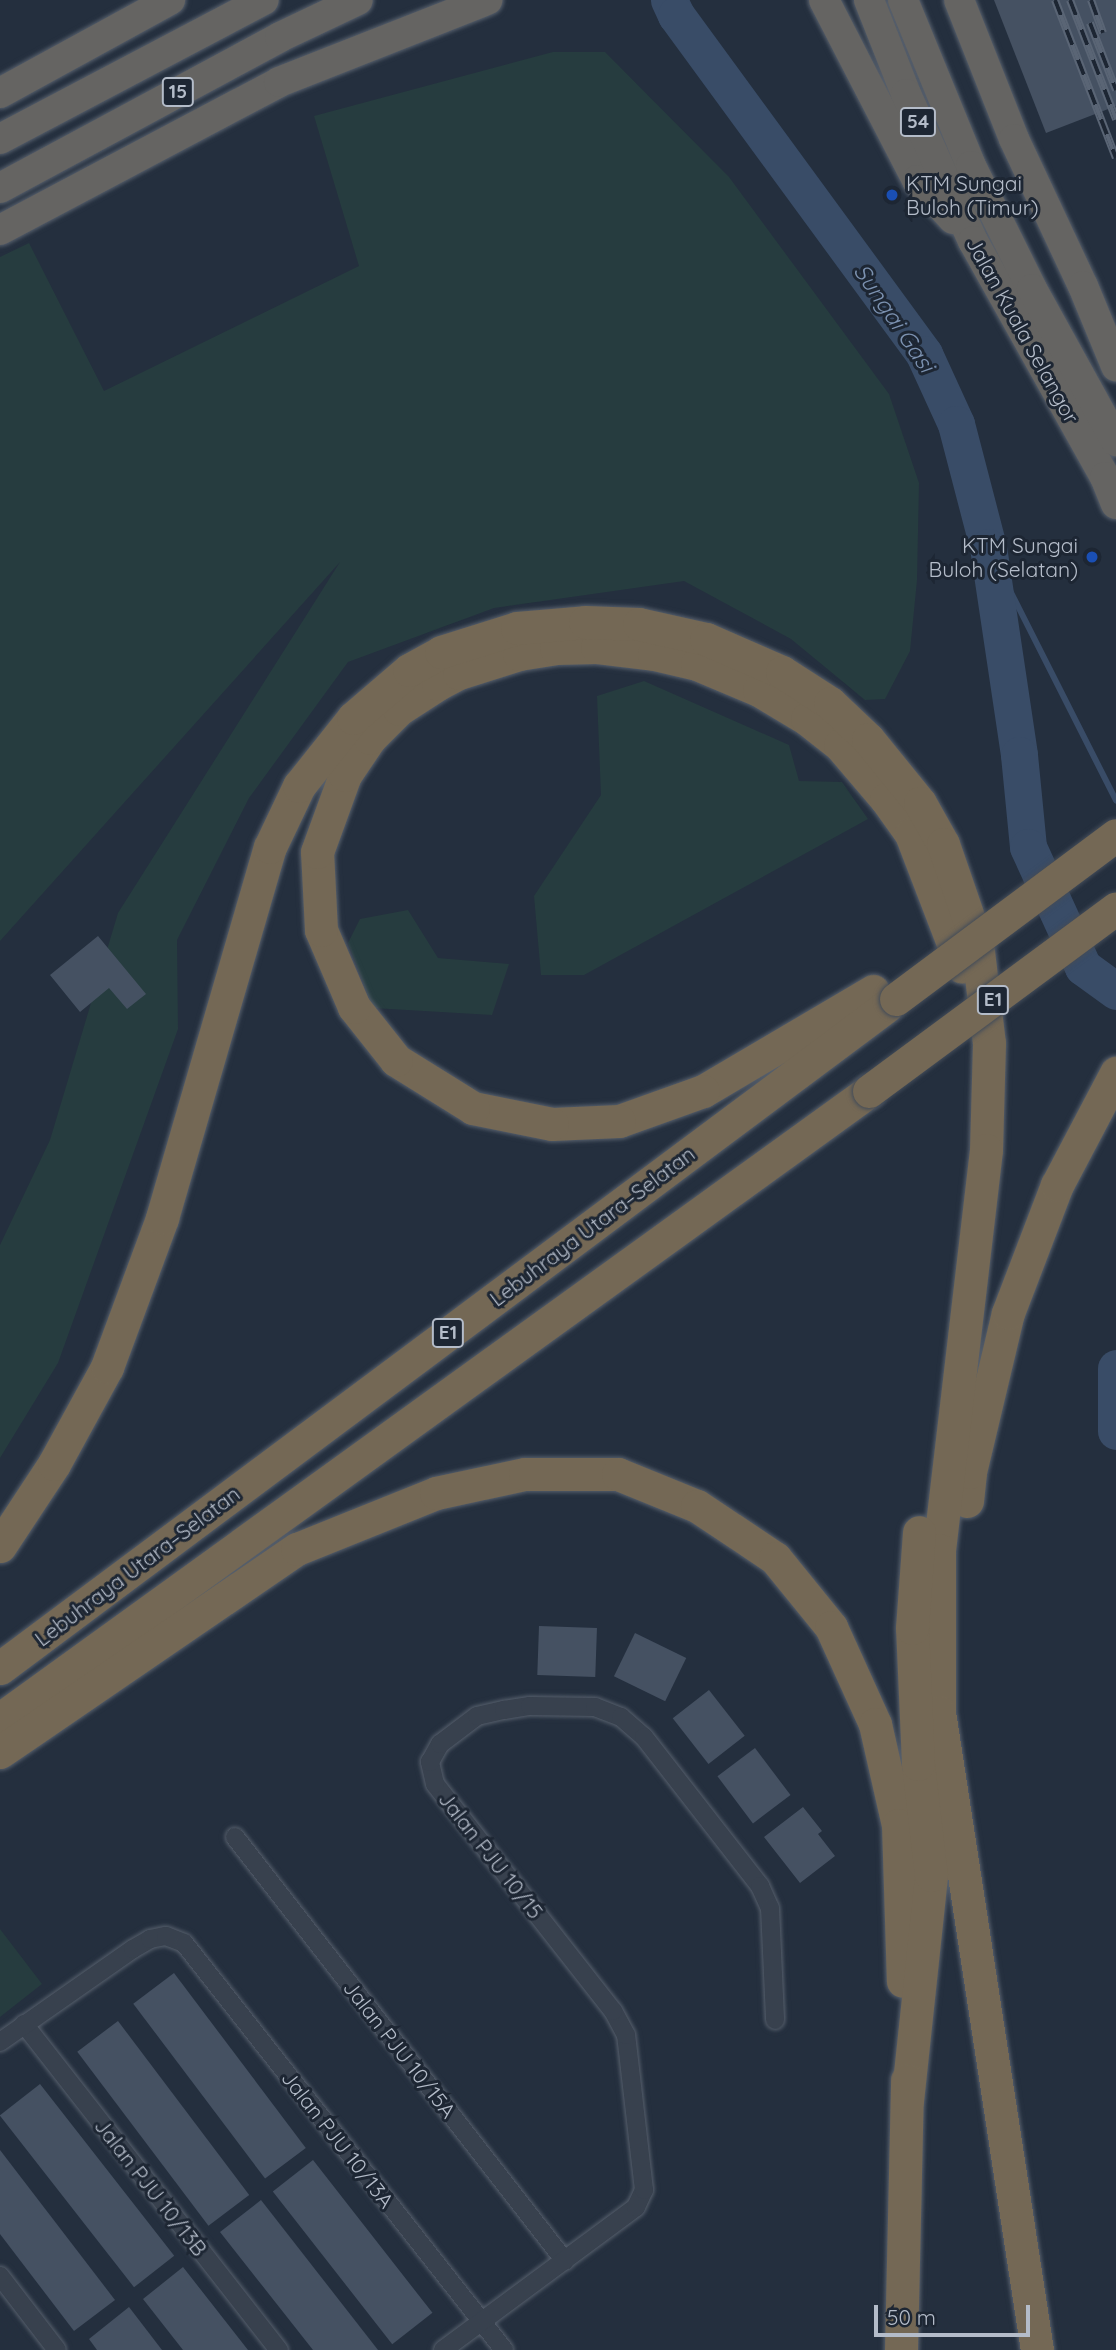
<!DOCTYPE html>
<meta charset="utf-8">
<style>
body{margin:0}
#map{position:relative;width:1116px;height:2350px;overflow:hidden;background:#242f3e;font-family:Quicksand,sans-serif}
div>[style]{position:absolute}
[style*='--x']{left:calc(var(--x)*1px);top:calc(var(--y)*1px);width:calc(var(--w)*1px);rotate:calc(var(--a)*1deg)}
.green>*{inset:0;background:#263c3f}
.stream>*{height:6px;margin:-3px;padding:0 3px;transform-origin:3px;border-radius:3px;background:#394c67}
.river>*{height:37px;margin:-18.5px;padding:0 18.5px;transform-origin:18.5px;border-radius:18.5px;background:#394c67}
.building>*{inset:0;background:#455162;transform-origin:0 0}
.roads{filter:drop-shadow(0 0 2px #565f6c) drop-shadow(0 0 2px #565f6c)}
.minor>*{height:18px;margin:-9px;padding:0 9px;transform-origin:9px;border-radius:9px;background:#38414e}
.trunk>*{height:30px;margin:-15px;padding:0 15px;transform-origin:15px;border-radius:15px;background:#656462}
.motorway>*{height:33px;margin:-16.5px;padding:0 16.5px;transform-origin:16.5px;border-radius:16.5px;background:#746855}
.rail>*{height:8px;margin-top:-4px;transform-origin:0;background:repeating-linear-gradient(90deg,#1d2633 0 16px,#5a6575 0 32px);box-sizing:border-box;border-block:2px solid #5a6575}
.bridges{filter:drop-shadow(0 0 2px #434c59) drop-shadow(0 0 2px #434c59)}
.motorway-bridge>*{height:33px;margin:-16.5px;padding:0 16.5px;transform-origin:16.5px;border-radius:16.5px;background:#746855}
.dots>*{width:19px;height:19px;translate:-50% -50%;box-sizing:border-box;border:4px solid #1d2633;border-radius:50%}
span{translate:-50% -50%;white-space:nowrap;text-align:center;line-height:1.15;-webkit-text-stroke:6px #1d2633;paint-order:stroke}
.shield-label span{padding:2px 5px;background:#1d2633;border:2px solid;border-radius:5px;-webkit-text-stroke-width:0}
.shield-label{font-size:19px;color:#b4bcc9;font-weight:700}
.poi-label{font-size:21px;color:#b4bcc9}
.left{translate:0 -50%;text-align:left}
.right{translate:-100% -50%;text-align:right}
.street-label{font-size:21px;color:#b4bcc9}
.water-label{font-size:23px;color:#7c92b1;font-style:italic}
.scale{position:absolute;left:874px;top:2305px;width:156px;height:32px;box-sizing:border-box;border:4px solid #b4bcc9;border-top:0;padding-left:9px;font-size:21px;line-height:24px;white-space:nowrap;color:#b4bcc9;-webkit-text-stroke:5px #1d2633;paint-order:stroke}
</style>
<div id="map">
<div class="green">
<i style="clip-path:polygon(553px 52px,605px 52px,729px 177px,889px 394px,919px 483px,917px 580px,910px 651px,885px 699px,865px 700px,791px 639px,684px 581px,494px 608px,348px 662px,249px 798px,177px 940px,178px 1029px,58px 1363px,0 1458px,0 1245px,50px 1140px,118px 913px,340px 562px,0 941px,0 257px,29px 243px,104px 391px,359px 266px,314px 116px)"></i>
<i style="clip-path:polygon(644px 681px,789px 745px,799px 781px,842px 782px,868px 819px,584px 975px,541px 975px,534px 896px,601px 795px,597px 696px)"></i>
<i style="clip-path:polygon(408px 910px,438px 958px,509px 964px,492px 1015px,373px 1008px,348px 943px,360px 919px)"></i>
<i style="clip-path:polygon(0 1929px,42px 1984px,0 2017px)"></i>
</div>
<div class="stream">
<i style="--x:988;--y:547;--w:284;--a:63.2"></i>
</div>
<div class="river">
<i style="--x:669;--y:0;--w:17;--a:65"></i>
<i style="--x:676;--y:15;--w:420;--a:53.8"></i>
<i style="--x:924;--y:354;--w:77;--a:65.4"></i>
<i style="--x:956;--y:424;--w:127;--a:75.4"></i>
<i style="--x:988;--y:547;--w:210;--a:81.5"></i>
<i style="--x:1019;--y:755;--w:92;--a:84.4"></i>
<i style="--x:1028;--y:847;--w:132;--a:65.4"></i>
<i style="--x:1083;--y:967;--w:41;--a:36"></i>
<i style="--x:1116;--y:1368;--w:63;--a:90"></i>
</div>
<div class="building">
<i style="clip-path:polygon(994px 0,1116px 0,1116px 106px,1046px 133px)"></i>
<i style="clip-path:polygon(98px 936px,146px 994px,127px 1009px,109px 988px,80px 1012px,50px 975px)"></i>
<i style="left:539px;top:1626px;width:58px;height:49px;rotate:2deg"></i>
<i style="left:635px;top:1633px;width:57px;height:48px;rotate:26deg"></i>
<i style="left:709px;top:1690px;width:58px;height:46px;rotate:52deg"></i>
<i style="left:755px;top:1748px;width:59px;height:47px;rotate:53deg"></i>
<i style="clip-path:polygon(803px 1807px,822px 1831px,818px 1834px,835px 1856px,800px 1883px,764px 1837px)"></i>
<i style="left:174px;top:1973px;width:219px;height:51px;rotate:53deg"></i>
<i style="left:118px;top:2021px;width:218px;height:51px;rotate:53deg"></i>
<i style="left:40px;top:2084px;width:218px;height:51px;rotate:52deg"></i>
<i style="clip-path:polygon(0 2150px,115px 2300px,74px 2331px,0 2234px)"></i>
<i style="left:313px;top:2160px;width:194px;height:51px;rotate:52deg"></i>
<i style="clip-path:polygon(261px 2200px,378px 2350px,313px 2350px,220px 2232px)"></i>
<i style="clip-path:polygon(183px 2267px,248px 2350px,183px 2350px,143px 2299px)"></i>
<i style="clip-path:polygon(129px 2307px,162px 2350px,97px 2350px,89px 2339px)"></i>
</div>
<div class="roads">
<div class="minor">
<i style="--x:235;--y:1837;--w:537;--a:52.11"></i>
<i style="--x:24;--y:2024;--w:414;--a:52"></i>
<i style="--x:0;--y:2042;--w:162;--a:-35"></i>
<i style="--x:133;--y:1949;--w:20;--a:-30"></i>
<i style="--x:150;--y:1939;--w:16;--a:-11"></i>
<i style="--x:166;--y:1936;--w:19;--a:21"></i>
<i style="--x:184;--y:1943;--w:518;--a:51.82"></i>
<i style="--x:0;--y:2276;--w:93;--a:52.4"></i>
<i style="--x:443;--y:2350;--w:240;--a:-36.5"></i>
<i style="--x:636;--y:2207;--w:19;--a:-65"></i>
<i style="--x:644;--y:2190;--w:156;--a:-96.6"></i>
<i style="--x:626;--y:2035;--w:27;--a:-118"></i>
<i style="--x:613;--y:2011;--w:288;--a:-128.1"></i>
<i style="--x:435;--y:1784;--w:23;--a:-103"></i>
<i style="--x:430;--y:1762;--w:21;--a:-61"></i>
<i style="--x:440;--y:1744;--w:46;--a:-37.1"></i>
<i style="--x:477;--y:1716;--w:28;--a:-13"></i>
<i style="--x:504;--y:1710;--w:26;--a:-9"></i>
<i style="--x:530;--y:1706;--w:65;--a:0.9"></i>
<i style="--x:595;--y:1707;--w:28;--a:21"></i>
<i style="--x:621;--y:1717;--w:30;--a:41"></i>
<i style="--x:644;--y:1737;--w:189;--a:52.1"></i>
<i style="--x:760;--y:1886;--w:24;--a:66"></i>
<i style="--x:770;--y:1908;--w:112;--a:87.4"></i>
</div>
<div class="trunk">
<i style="--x:824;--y:0;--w:203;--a:62.7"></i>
<i style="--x:917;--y:180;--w:53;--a:47.3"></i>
<i style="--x:869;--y:0;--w:101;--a:68.5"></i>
<i style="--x:906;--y:94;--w:162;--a:65.5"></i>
<i style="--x:973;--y:241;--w:270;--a:60.8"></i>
<i style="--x:1105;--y:477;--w:29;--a:68"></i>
<i style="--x:903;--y:0;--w:179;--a:67.7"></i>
<i style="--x:971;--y:166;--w:137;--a:63.6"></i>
<i style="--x:1032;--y:289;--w:174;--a:61.1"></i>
<i style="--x:959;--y:0;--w:149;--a:68.4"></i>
<i style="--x:1014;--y:139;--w:162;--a:64.9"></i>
<i style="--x:1083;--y:286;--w:87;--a:67.6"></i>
<i style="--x:0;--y:93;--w:194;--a:-28.7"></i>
<i style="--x:0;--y:139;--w:298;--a:-27.8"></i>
<i style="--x:0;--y:188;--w:318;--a:-28.3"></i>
<i style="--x:280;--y:37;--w:86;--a:-25.4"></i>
<i style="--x:0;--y:230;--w:316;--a:-27.9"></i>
<i style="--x:279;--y:82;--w:224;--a:-21.5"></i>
</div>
<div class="motorway">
<i style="--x:873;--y:991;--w:197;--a:149.5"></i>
<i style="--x:703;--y:1091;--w:89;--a:160.3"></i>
<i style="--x:619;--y:1121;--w:67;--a:177.4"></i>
<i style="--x:552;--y:1124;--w:81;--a:-168.6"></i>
<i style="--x:473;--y:1108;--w:91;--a:-148.1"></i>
<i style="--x:396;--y:1060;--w:68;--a:-128.4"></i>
<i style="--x:354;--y:1007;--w:84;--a:-113.2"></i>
<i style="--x:321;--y:930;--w:78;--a:-92.9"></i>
<i style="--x:317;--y:852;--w:82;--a:-70"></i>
<i style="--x:345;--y:775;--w:45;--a:-56"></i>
<i style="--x:370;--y:738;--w:41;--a:-45"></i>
<i style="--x:399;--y:709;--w:46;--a:-32.7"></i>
<i style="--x:438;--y:684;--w:24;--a:-28"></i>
<i style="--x:459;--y:673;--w:63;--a:-17.6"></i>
<i style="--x:519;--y:654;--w:37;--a:-9"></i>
<i style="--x:556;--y:648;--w:41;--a:-1.4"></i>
<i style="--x:597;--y:647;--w:57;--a:7"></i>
<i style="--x:654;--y:654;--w:44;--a:13.1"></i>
<i style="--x:697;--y:664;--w:67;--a:22.8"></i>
<i style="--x:759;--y:690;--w:56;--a:31.1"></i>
<i style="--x:807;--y:719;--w:42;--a:38.2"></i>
<i style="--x:840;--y:745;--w:71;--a:49.6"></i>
<i style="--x:886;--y:799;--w:43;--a:54.5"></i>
<i style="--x:911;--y:834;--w:142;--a:69"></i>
<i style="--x:967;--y:1501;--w:29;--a:-84"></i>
<i style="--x:970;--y:1472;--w:163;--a:-76.6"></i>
<i style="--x:1008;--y:1313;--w:137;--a:-69.1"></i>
<i style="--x:1057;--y:1185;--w:127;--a:-62.2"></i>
<i style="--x:0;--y:1546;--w:98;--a:-56.6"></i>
<i style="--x:54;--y:1464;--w:111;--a:-61.3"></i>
<i style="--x:107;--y:1367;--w:159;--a:-69.7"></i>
<i style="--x:162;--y:1218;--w:386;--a:-73.8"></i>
<i style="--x:270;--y:847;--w:68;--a:-64.6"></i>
<i style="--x:299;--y:786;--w:87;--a:-51.5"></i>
<i style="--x:353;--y:718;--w:74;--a:-40.6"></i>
<i style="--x:409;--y:670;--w:37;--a:-29"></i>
<i style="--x:441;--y:652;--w:80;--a:-17.5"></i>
<i style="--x:517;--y:628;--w:68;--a:-5"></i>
<i style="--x:585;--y:622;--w:54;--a:2.1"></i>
<i style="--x:639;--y:624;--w:69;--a:12.6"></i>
<i style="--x:706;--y:639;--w:83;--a:23.5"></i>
<i style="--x:782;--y:672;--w:57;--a:32.9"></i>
<i style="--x:830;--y:703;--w:52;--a:43.5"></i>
<i style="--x:868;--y:739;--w:82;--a:50.9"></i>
<i style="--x:920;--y:803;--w:47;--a:60.7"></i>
<i style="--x:943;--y:844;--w:105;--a:71"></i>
<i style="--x:977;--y:943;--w:101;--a:83.2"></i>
<i style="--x:989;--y:1043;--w:107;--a:91.6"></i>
<i style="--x:986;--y:1150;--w:403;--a:96.7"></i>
<i style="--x:939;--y:1550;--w:162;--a:90"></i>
<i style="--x:939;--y:1712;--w:645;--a:81.27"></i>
<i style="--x:0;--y:1668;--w:1107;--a:-36.74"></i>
<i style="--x:0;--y:1719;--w:1072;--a:-35.85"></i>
<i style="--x:0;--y:1752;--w:360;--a:-34.4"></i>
<i style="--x:297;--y:1549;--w:150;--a:-21.9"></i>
<i style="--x:436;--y:1493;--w:91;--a:-12.1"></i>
<i style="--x:525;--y:1474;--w:93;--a:0"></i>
<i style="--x:618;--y:1474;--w:85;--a:22.1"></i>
<i style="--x:697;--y:1506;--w:94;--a:33.7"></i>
<i style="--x:775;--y:1558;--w:89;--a:50.9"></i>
<i style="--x:831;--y:1627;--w:107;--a:65.6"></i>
<i style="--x:875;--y:1724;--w:104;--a:77.2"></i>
<i style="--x:898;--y:1825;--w:156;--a:88.2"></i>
<i style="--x:907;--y:2101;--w:227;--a:-83.9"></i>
<i style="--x:931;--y:1875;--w:112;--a:-96.7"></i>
<i style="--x:918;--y:1764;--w:136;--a:-92.5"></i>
<i style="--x:912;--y:1628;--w:96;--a:-85.8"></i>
<i style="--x:901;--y:2350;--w:270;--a:-88.7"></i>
</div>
</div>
<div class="rail">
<i style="--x:1055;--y:0;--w:169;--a:68.9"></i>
<i style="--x:1070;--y:0;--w:128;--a:68.9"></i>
<i style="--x:1091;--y:0;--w:35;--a:70"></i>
<i style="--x:1090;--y:23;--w:72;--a:68.8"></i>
</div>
<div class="bridges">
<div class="motorway-bridge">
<i style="--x:896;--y:999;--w:274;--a:-36.7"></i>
<i style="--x:869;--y:1091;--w:307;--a:-36.5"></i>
</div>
</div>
<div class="dots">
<i style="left:892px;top:195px;background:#1a4fb4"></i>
<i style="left:1092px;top:557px;background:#1a4fb4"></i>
</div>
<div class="shield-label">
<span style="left:178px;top:92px">15</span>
<span style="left:918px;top:122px">54</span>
<span style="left:993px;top:1000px">E1</span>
<span style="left:448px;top:1333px">E1</span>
</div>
<div class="poi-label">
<span class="left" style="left:906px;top:195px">KTM Sungai<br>Buloh (Timur)</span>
<span class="right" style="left:1078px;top:557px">KTM Sungai<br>Buloh (Selatan)</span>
</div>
<div class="street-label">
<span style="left:1023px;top:330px;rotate:61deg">Jalan Kuala Selangor</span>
<span style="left:592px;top:1226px;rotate:-37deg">Lebuhraya Utara–Selatan</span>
<span style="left:137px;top:1566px;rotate:-37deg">Lebuhraya Utara–Selatan</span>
<span style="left:491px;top:1855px;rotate:52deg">Jalan PJU 10/15</span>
<span style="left:400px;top:2049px;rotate:52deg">Jalan PJU 10/15A</span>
<span style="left:338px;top:2139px;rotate:52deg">Jalan PJU 10/13A</span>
<span style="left:151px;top:2187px;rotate:52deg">Jalan PJU 10/13B</span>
</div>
<div class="water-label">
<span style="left:894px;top:318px;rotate:56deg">Sungai Gasi</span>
</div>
<div class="scale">50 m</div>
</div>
